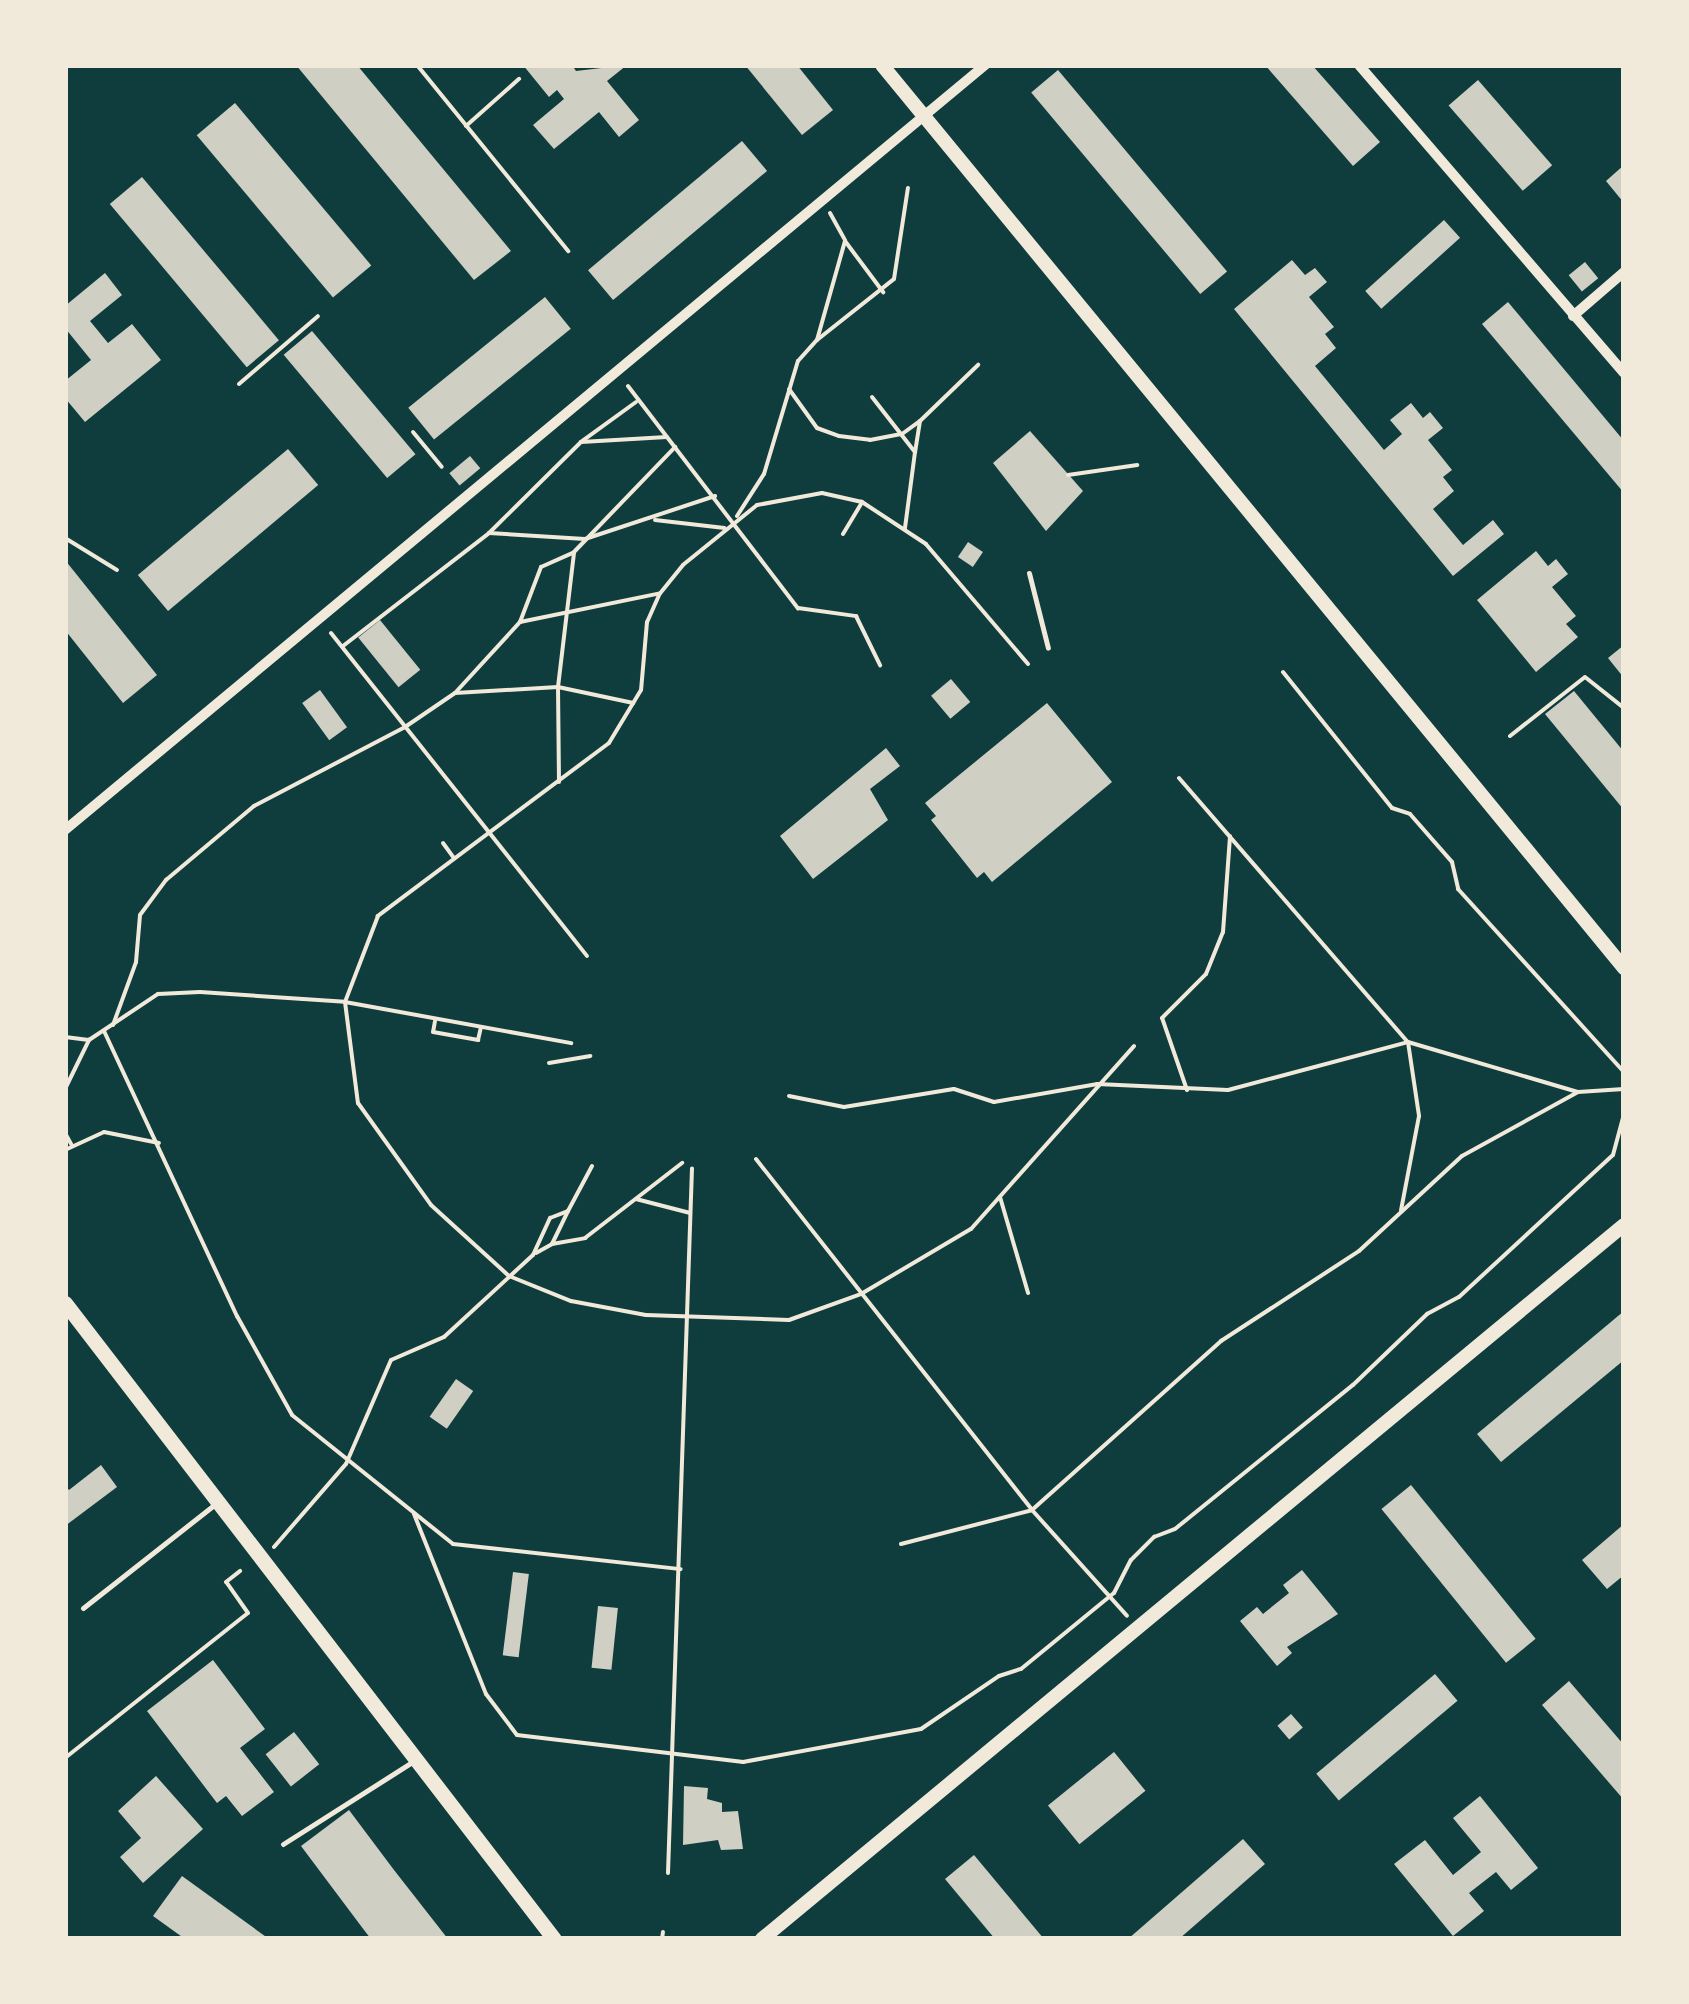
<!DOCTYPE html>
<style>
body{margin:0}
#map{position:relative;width:1689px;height:2004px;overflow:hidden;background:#0f3d3e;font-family:"PT Sans Narrow",sans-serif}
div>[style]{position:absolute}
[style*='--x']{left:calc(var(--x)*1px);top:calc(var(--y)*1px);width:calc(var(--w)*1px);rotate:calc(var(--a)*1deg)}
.building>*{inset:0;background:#cfcfc3;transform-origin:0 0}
.path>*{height:4px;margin:-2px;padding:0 2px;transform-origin:2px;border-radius:2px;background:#f1e9da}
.service>*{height:5px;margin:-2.5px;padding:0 2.5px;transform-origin:2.5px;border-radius:2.5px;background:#f1e9da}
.minor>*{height:10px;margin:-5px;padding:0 5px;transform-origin:5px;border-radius:5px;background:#f1e9da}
.tertiary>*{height:14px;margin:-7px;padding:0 7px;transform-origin:7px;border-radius:7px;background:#f1e9da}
.secondary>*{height:15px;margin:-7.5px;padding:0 7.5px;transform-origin:7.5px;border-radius:7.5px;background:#f1e9da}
span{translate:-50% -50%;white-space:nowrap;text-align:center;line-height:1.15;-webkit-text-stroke:10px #f1e9da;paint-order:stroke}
.frame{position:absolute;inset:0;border:68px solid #f1e9da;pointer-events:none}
</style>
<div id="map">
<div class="building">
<i style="clip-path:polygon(296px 65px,357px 65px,511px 251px,474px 280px)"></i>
<i style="clip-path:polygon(523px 65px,572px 65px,576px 71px,627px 65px,607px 81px,639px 120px,619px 137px,599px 112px,554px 149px,533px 125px,564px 99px,557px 90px,549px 97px)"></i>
<i style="clip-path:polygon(745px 65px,797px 65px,833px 110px,802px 135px)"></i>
<i style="clip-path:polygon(1265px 65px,1312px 65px,1380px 142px,1353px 166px)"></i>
<i style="left:1058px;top:70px;width:263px;height:35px;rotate:50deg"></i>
<i style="left:1478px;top:80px;width:113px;height:39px;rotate:49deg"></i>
<i style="left:235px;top:103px;width:212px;height:50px;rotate:50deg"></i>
<i style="left:742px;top:141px;width:39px;height:201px;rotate:50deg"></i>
<i style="clip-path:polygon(1624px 165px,1624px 203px,1606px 181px)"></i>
<i style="left:142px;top:177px;width:213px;height:42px;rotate:50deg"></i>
<i style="left:1444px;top:220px;width:24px;height:106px;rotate:48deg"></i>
<i style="clip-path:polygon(1292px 260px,1305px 275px,1315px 268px,1327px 282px,1309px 297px,1334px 327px,1325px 334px,1336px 348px,1315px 366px,1384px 450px,1402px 434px,1390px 420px,1411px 403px,1423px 418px,1430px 412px,1443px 428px,1428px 440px,1452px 470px,1443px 477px,1454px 491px,1433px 509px,1463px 545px,1493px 520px,1504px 534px,1453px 576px,1234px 309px)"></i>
<i style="left:1585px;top:262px;width:21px;height:21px;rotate:51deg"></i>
<i style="clip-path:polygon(105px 273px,122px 295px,90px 321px,108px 343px,132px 324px,161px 360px,85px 422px,65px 398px,65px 381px,91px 360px,65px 328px,65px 306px)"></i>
<i style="left:545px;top:297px;width:41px;height:176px;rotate:51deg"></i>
<i style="clip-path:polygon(1508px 302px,1624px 441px,1624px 493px,1482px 324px)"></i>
<i style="left:312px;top:331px;width:161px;height:37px;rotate:50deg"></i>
<i style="clip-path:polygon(1030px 431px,1083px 491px,1046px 531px,993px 463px)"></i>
<i style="left:288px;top:449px;width:47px;height:196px;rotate:50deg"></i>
<i style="left:470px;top:456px;width:16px;height:27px;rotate:50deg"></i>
<i style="left:968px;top:542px;width:18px;height:18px;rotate:34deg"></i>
<i style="clip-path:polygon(1536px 551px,1548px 566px,1556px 559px,1568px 574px,1552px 587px,1576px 616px,1566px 624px,1578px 637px,1536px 672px,1477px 600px)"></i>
<i style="clip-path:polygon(65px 560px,157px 675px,123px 703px,65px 630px)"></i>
<i style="left:380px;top:620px;width:64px;height:28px;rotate:51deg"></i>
<i style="clip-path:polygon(1624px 645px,1624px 678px,1608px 658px)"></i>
<i style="left:951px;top:679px;width:30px;height:26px;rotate:50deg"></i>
<i style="left:320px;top:690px;width:46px;height:22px;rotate:54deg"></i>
<i style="clip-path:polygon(1574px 691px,1624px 752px,1624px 810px,1545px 714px)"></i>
<i style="clip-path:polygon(1047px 703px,1112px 782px,992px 882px,984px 872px,977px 878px,931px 820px,936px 816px,925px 803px)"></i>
<i style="clip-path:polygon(886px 748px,900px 766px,870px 789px,888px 820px,813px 879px,780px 836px)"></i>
<i style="clip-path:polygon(1624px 1311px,1624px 1360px,1501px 1462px,1477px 1434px)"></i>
<i style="left:456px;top:1379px;width:21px;height:46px;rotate:35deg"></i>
<i style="clip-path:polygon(101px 1465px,117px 1487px,65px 1526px,65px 1485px,69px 1490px)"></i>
<i style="left:1411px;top:1485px;width:198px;height:38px;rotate:51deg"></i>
<i style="clip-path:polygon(1624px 1524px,1624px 1575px,1607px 1589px,1582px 1560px)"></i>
<i style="clip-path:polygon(1302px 1570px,1338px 1614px,1287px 1647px,1292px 1653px,1277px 1666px,1240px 1621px,1257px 1607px,1263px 1614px,1289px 1593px,1283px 1585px)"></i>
<i style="left:513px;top:1572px;width:16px;height:84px;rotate:7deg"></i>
<i style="left:598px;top:1606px;width:20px;height:62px;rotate:6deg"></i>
<i style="clip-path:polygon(213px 1660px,265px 1729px,240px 1748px,274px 1792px,242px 1816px,226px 1796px,217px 1803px,147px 1711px)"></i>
<i style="left:1435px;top:1674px;width:35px;height:155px;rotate:50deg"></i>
<i style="clip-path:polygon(1569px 1681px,1624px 1745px,1624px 1800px,1542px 1705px)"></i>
<i style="left:1291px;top:1714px;width:18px;height:18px;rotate:49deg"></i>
<i style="left:294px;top:1732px;width:41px;height:36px;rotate:52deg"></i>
<i style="left:1114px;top:1752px;width:50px;height:85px;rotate:51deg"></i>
<i style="clip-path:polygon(156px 1776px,203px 1829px,143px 1883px,120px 1857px,141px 1838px,118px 1811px)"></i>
<i style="clip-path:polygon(684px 1786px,708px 1788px,707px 1799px,722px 1803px,722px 1812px,738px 1811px,743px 1849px,721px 1850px,718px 1840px,683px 1845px)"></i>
<i style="clip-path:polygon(1480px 1796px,1538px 1868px,1511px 1890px,1496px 1872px,1469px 1893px,1484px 1911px,1453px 1936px,1394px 1864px,1425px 1840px,1453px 1875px,1481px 1852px,1453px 1818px)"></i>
<i style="clip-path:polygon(349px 1810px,394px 1870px,448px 1939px,371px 1939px,364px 1930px,301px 1846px)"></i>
<i style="clip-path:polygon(1243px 1839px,1265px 1864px,1179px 1939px,1128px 1939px)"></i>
<i style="clip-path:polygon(974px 1855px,1044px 1939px,995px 1939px,945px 1879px)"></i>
<i style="clip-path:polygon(182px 1876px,269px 1939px,185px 1939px,153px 1916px)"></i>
</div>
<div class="path">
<i style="--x:417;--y:65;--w:240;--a:50.9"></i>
<i style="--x:466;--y:126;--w:71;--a:-41.6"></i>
<i style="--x:830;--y:213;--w:31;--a:61"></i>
<i style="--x:817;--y:340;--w:98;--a:-38.4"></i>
<i style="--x:894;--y:279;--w:92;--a:-81.3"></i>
<i style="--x:239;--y:384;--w:104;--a:-40.7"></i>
<i style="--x:628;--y:386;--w:280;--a:52.6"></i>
<i style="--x:798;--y:608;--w:59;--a:7.9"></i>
<i style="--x:856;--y:616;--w:55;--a:63.9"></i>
<i style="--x:789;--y:389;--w:48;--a:54.3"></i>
<i style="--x:817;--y:428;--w:23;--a:20"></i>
<i style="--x:839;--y:436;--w:31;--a:7"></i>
<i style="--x:870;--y:440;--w:33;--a:-11"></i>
<i style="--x:902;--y:434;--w:22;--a:-36"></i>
<i style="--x:920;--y:421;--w:31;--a:99"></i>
<i style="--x:872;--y:397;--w:70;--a:52"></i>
<i style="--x:915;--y:452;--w:77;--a:97.5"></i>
<i style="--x:636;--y:402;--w:68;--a:144"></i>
<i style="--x:581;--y:442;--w:86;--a:-3.3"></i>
<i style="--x:920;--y:421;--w:81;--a:-44"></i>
<i style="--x:413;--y:432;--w:45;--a:50.4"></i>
<i style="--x:581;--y:442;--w:129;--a:135.3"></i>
<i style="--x:489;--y:533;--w:96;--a:3.6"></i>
<i style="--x:585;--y:539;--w:137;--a:-18.3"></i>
<i style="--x:1068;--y:475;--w:70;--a:-8.2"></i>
<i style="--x:737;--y:516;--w:50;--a:-57.3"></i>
<i style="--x:764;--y:474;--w:118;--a:-73.3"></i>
<i style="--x:798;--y:361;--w:28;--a:-48"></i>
<i style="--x:817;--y:340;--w:103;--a:-74.2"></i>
<i style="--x:845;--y:241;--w:64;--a:53.3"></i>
<i style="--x:655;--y:520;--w:70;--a:6.5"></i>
<i style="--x:843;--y:534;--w:37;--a:-59"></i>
<i style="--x:65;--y:538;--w:61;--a:31.6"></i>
<i style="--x:520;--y:622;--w:140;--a:-11.6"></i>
<i style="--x:331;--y:633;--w:412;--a:51.6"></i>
<i style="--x:343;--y:646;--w:185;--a:-37.7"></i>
<i style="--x:1028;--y:664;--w:157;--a:-130.4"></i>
<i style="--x:926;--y:544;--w:77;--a:-146.7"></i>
<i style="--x:862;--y:502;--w:41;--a:-167.3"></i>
<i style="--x:822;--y:493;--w:66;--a:169.5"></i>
<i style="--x:757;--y:505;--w:95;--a:141"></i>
<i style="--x:683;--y:565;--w:36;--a:129"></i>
<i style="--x:660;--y:593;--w:32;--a:114"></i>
<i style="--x:647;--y:622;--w:68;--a:95"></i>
<i style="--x:641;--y:690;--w:62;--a:121.1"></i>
<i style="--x:609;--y:743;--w:289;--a:143.2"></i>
<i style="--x:378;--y:916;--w:92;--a:111"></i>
<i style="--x:345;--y:1002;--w:102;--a:82.7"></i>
<i style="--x:358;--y:1103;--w:125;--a:54.4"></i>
<i style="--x:431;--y:1205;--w:105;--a:42.3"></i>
<i style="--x:509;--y:1276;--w:67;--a:22"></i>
<i style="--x:571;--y:1301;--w:76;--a:10.6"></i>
<i style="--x:646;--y:1315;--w:143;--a:2"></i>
<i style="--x:789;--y:1320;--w:77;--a:-19.9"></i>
<i style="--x:861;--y:1294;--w:128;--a:-30.6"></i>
<i style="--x:971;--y:1229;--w:245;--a:-48.3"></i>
<i style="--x:1283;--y:672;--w:174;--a:51.3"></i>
<i style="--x:1392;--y:808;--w:19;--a:18"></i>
<i style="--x:1410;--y:814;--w:64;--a:48.8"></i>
<i style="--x:1452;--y:862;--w:28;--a:77"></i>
<i style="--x:1458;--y:889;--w:247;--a:47.8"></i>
<i style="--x:455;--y:693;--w:103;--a:-3.3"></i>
<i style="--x:558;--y:687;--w:77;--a:12"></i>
<i style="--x:1510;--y:736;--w:95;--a:-38.2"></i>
<i style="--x:1585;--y:677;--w:50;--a:38.5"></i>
<i style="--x:1179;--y:778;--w:349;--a:49.1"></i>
<i style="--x:1408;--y:1042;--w:75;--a:81.5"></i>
<i style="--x:1419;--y:1116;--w:96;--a:100.8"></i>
<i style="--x:559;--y:782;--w:95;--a:-90.6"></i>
<i style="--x:558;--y:687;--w:135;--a:-83.2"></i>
<i style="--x:443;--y:843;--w:19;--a:54"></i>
<i style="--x:435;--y:1021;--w:11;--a:100"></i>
<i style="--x:433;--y:1032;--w:46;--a:10.1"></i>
<i style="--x:478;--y:1040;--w:13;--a:-77"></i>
<i style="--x:113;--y:1025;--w:67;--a:-69.9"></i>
<i style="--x:136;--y:962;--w:47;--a:-85.1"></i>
<i style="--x:140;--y:915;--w:44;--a:-53.4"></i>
<i style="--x:166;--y:880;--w:115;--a:-40.1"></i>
<i style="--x:254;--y:806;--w:170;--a:-27.6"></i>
<i style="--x:405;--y:727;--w:60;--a:-34.2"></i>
<i style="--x:455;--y:693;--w:96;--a:-47.5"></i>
<i style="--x:520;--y:622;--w:59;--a:-69.1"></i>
<i style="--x:541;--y:567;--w:36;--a:-24"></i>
<i style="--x:574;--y:552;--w:146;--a:-46.1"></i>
<i style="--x:104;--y:1031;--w:315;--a:65"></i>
<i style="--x:237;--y:1316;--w:113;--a:60.9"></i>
<i style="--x:292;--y:1415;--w:206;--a:38.7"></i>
<i style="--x:453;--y:1544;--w:229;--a:6.3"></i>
<i style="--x:65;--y:1037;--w:24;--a:7"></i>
<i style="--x:89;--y:1040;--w:83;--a:-33.7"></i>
<i style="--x:158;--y:994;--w:42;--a:-2.7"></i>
<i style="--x:200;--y:992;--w:145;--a:3.9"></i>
<i style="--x:345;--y:1002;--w:230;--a:10.3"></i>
<i style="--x:549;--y:1063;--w:42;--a:-9.7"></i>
<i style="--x:65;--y:1089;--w:55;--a:-63.9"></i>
<i style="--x:1187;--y:1090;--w:76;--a:-109.1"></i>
<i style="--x:1162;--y:1018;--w:62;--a:-45"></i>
<i style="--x:1206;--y:974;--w:45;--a:-68"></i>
<i style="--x:1223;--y:932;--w:96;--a:-85.8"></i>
<i style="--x:789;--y:1096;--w:56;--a:11.3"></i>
<i style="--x:844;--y:1107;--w:111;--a:-9.3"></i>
<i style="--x:954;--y:1089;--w:42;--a:18"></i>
<i style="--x:994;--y:1102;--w:105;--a:-9.9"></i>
<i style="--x:1097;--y:1084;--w:131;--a:2.6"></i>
<i style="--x:1228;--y:1090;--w:186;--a:-14.9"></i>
<i style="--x:1408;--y:1042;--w:177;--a:16.4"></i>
<i style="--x:1578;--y:1092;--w:46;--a:-3.7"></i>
<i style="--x:65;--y:1133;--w:13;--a:61"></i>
<i style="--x:65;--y:1150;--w:43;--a:-24.8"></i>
<i style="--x:104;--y:1132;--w:56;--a:11.3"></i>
<i style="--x:756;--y:1159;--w:447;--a:51.8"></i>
<i style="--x:1032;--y:1510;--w:142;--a:48.1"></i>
<i style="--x:1000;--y:1197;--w:100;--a:73.7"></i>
<i style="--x:636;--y:1199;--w:56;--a:14.5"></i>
<i style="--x:552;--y:1244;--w:34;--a:-10"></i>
<i style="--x:585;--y:1238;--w:123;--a:-37.7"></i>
<i style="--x:536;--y:1253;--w:18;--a:-29"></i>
<i style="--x:552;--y:1244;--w:37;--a:-64"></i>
<i style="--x:414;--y:1514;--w:194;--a:68.2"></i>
<i style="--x:486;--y:1694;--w:51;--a:52.9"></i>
<i style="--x:517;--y:1735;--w:228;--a:6.8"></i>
<i style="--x:743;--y:1762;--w:181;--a:-10.5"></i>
<i style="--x:921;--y:1729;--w:94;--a:-34.2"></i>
<i style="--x:999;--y:1676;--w:23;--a:-18"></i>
<i style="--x:1021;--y:1669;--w:120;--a:-39.3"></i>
<i style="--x:1114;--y:1593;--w:37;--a:-63"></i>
<i style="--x:1131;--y:1560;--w:33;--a:-45"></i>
<i style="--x:1154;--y:1537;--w:22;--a:-21"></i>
<i style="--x:1175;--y:1529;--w:229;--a:-39"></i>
<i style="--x:1353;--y:1385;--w:103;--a:-43.8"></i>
<i style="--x:1427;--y:1314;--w:36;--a:-28"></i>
<i style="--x:1459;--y:1297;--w:209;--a:-42.7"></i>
<i style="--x:1613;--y:1155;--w:42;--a:-75"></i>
<i style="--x:901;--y:1544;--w:135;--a:-14.5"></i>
<i style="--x:1032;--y:1510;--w:254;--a:-41.8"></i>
<i style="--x:1221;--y:1341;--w:165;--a:-33.1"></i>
<i style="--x:1359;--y:1251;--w:140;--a:-42.7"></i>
<i style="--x:1462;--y:1156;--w:132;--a:-28.9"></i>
<i style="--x:274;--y:1547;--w:110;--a:-49.1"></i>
<i style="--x:346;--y:1464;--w:113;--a:-66.6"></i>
<i style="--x:391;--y:1360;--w:58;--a:-23.5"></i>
<i style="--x:444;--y:1337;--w:121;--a:-42.7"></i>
<i style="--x:533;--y:1255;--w:41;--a:-65.3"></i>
<i style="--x:550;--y:1218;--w:19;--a:-21"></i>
<i style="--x:568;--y:1211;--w:51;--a:-61.9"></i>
<i style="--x:65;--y:1758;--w:233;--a:-38.4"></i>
<i style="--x:248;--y:1613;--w:38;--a:-125"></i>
<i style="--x:226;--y:1582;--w:18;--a:-38"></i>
<i style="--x:668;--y:1873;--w:705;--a:-88.05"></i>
<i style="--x:662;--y:1939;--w:7;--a:-82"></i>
</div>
<div class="service">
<i style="--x:1029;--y:573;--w:77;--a:75.8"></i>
<i style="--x:83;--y:1608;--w:167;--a:-38.2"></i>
<i style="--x:283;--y:1844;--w:155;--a:-32.4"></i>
</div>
<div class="minor">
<i style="--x:1359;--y:65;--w:406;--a:49.3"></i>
<i style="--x:1573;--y:316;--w:67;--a:-40.8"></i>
<i style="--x:65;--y:830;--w:1197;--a:-39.74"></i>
</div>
<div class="tertiary">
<i style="--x:882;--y:65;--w:1169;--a:50.59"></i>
<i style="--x:762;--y:1939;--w:1119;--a:-39.64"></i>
</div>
<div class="secondary">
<i style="--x:65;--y:1303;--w:802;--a:52.44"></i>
</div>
<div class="frame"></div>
</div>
